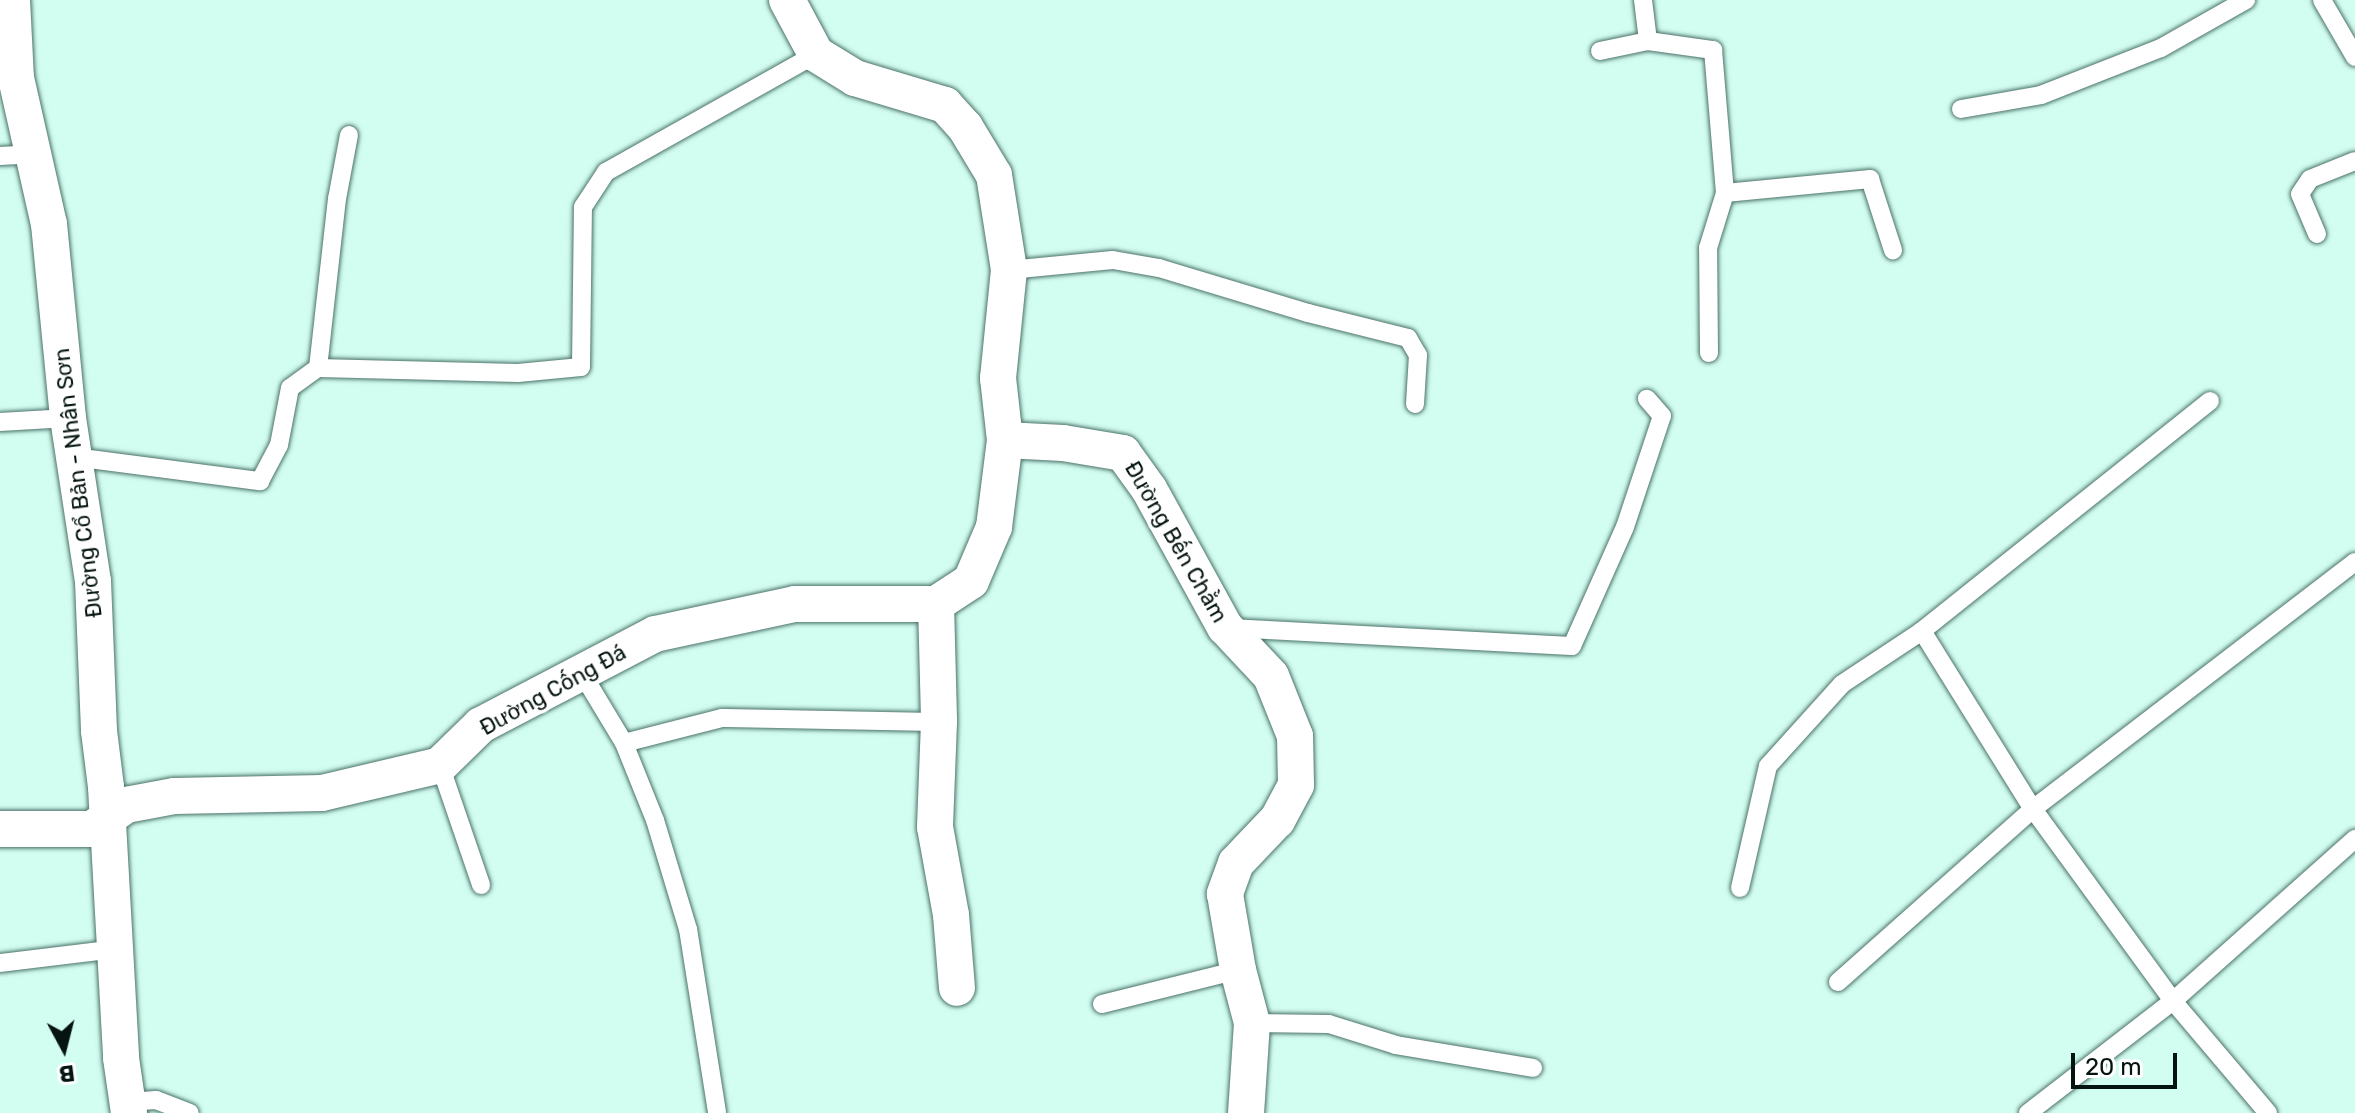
<!DOCTYPE html>
<meta charset="utf-8">
<style>
body{margin:0}
#map{position:relative;width:2355px;height:1113px;overflow:hidden;background:#d2fdf1;font-family:Rubik,sans-serif}
div>[style]{position:absolute}
[style*='--x']{left:calc(var(--x)*1px);top:calc(var(--y)*1px);width:calc(var(--w)*1px);rotate:calc(var(--a)*1deg)}
.roads{filter:drop-shadow(0 0 2px #4b7268) drop-shadow(0 0 2px #4b7268)}
.service>*{height:18px;margin:-9px;padding:0 9px;transform-origin:9px;border-radius:9px;background:#fff}
.minor>*{height:36px;margin:-18px;padding:0 18px;transform-origin:18px;border-radius:18px;background:#fff}
span{translate:-50% -50%;white-space:nowrap;text-align:center;line-height:1.15;-webkit-text-stroke:7px #fff;paint-order:stroke}
.street-label{font-size:22px;color:#051411}
.north{position:absolute;left:24px;top:1009px;width:80px;height:80px;-webkit-text-stroke:6px #fff;paint-order:stroke;rotate:173deg;font-size:22px;font-weight:700;line-height:32px;text-align:center;color:#051411}
.north::after{content:'';display:block;margin:auto;width:28px;height:36px;background:#051411;clip-path:polygon(50% 0,100% 100%,50% 72%,0 100%)}
.scale{position:absolute;left:2071px;top:1053px;width:106px;height:36px;box-sizing:border-box;border:4px solid #051411;border-top:0;padding-left:10px;font-size:24px;line-height:28px;white-space:nowrap;color:#051411;-webkit-text-stroke:6px #fff;paint-order:stroke}
</style>
<div id="map">
<div class="roads">
<div class="service">
<i style="--x:1643;--y:0;--w:41;--a:83"></i>
<i style="--x:2322;--y:0;--w:66;--a:59.9"></i>
<i style="--x:1600;--y:51;--w:49;--a:-11.8"></i>
<i style="--x:1648;--y:41;--w:66;--a:7.9"></i>
<i style="--x:1713;--y:50;--w:144;--a:85.2"></i>
<i style="--x:1725;--y:193;--w:146;--a:-5.5"></i>
<i style="--x:1870;--y:179;--w:75;--a:72.1"></i>
<i style="--x:1961;--y:109;--w:81;--a:-9.9"></i>
<i style="--x:2041;--y:95;--w:129;--a:-21.4"></i>
<i style="--x:2161;--y:48;--w:98;--a:-29.5"></i>
<i style="--x:0;--y:156;--w:33;--a:-3"></i>
<i style="--x:2317;--y:234;--w:43;--a:-113"></i>
<i style="--x:2300;--y:194;--w:18;--a:-56"></i>
<i style="--x:2310;--y:179;--w:48;--a:-21.8"></i>
<i style="--x:1009;--y:270;--w:104;--a:-5.5"></i>
<i style="--x:1113;--y:260;--w:47;--a:9.9"></i>
<i style="--x:1159;--y:268;--w:156;--a:16.8"></i>
<i style="--x:1308;--y:313;--w:103;--a:14"></i>
<i style="--x:1408;--y:338;--w:20;--a:60"></i>
<i style="--x:1418;--y:355;--w:49;--a:93.5"></i>
<i style="--x:1709;--y:353;--w:105;--a:-90.5"></i>
<i style="--x:1708;--y:248;--w:58;--a:-72.8"></i>
<i style="--x:318;--y:368;--w:200;--a:1.4"></i>
<i style="--x:518;--y:373;--w:63;--a:-5.4"></i>
<i style="--x:581;--y:367;--w:160;--a:-89.3"></i>
<i style="--x:583;--y:207;--w:42;--a:-56.7"></i>
<i style="--x:606;--y:172;--w:241;--a:-29.3"></i>
<i style="--x:2210;--y:401;--w:369;--a:141.4"></i>
<i style="--x:1922;--y:631;--w:210;--a:58.1"></i>
<i style="--x:2033;--y:809;--w:238;--a:53.9"></i>
<i style="--x:2173;--y:1001;--w:147;--a:49.7"></i>
<i style="--x:0;--y:422;--w:68;--a:-3.4"></i>
<i style="--x:74;--y:457;--w:188;--a:7.4"></i>
<i style="--x:260;--y:481;--w:41;--a:-62.2"></i>
<i style="--x:279;--y:445;--w:58;--a:-79.1"></i>
<i style="--x:290;--y:388;--w:34;--a:-36"></i>
<i style="--x:318;--y:368;--w:170;--a:-83.6"></i>
<i style="--x:337;--y:199;--w:65;--a:-79.4"></i>
<i style="--x:1229;--y:628;--w:343;--a:3"></i>
<i style="--x:1572;--y:646;--w:130;--a:-66"></i>
<i style="--x:1625;--y:527;--w:117;--a:-71.6"></i>
<i style="--x:1662;--y:416;--w:23;--a:-131"></i>
<i style="--x:583;--y:675;--w:79;--a:58.9"></i>
<i style="--x:624;--y:743;--w:83;--a:68.1"></i>
<i style="--x:655;--y:820;--w:114;--a:73.2"></i>
<i style="--x:688;--y:929;--w:186;--a:81"></i>
<i style="--x:624;--y:743;--w:101;--a:-14.3"></i>
<i style="--x:722;--y:718;--w:217;--a:1.1"></i>
<i style="--x:440;--y:765;--w:127;--a:71.1"></i>
<i style="--x:1740;--y:888;--w:125;--a:-77.1"></i>
<i style="--x:1768;--y:766;--w:110;--a:-47.9"></i>
<i style="--x:1842;--y:684;--w:96;--a:-33.5"></i>
<i style="--x:0;--y:963;--w:117;--a:-6.9"></i>
<i style="--x:1838;--y:982;--w:261;--a:-41.6"></i>
<i style="--x:2033;--y:809;--w:406;--a:-37.5"></i>
<i style="--x:1102;--y:1004;--w:140;--a:-14"></i>
<i style="--x:1252;--y:1023;--w:77;--a:0.7"></i>
<i style="--x:1329;--y:1024;--w:70;--a:17.4"></i>
<i style="--x:1396;--y:1045;--w:139;--a:9.5"></i>
<i style="--x:128;--y:1102;--w:28;--a:-4"></i>
<i style="--x:156;--y:1100;--w:36;--a:21"></i>
<i style="--x:2028;--y:1113;--w:183;--a:-37.7"></i>
<i style="--x:2173;--y:1001;--w:244;--a:-41.7"></i>
</div>
<div class="minor">
<i style="--x:12;--y:0;--w:78;--a:87.1"></i>
<i style="--x:16;--y:78;--w:150;--a:77.3"></i>
<i style="--x:49;--y:224;--w:195;--a:84.4"></i>
<i style="--x:68;--y:418;--w:165;--a:81.3"></i>
<i style="--x:93;--y:581;--w:150;--a:87.7"></i>
<i style="--x:99;--y:731;--w:56;--a:82.9"></i>
<i style="--x:106;--y:787;--w:271;--a:86.8"></i>
<i style="--x:121;--y:1058;--w:56;--a:81.7"></i>
<i style="--x:787;--y:0;--w:61;--a:61.8"></i>
<i style="--x:816;--y:54;--w:46;--a:31.6"></i>
<i style="--x:855;--y:78;--w:94;--a:16.7"></i>
<i style="--x:945;--y:105;--w:30;--a:48"></i>
<i style="--x:965;--y:127;--w:56;--a:58.9"></i>
<i style="--x:994;--y:175;--w:96;--a:81"></i>
<i style="--x:1009;--y:270;--w:109;--a:95.8"></i>
<i style="--x:998;--y:378;--w:62;--a:83.6"></i>
<i style="--x:1005;--y:440;--w:58;--a:3"></i>
<i style="--x:1063;--y:443;--w:61;--a:9.5"></i>
<i style="--x:1123;--y:453;--w:44;--a:54.2"></i>
<i style="--x:1149;--y:489;--w:158;--a:61.2"></i>
<i style="--x:1225;--y:627;--w:67;--a:46.8"></i>
<i style="--x:1271;--y:676;--w:65;--a:68.2"></i>
<i style="--x:1295;--y:736;--w:49;--a:88.8"></i>
<i style="--x:1296;--y:785;--w:40;--a:118"></i>
<i style="--x:1277;--y:820;--w:59;--a:133.6"></i>
<i style="--x:1236;--y:863;--w:33;--a:110"></i>
<i style="--x:1225;--y:894;--w:77;--a:80.3"></i>
<i style="--x:1238;--y:970;--w:55;--a:75.2"></i>
<i style="--x:1252;--y:1023;--w:90;--a:93.8"></i>
<i style="--x:936;--y:604;--w:118;--a:88.5"></i>
<i style="--x:939;--y:722;--w:105;--a:92.2"></i>
<i style="--x:935;--y:827;--w:89;--a:79.7"></i>
<i style="--x:951;--y:915;--w:73;--a:85.3"></i>
<i style="--x:0;--y:829;--w:92;--a:0"></i>
<i style="--x:92;--y:829;--w:42;--a:-35.2"></i>
<i style="--x:126;--y:805;--w:49;--a:-10.6"></i>
<i style="--x:174;--y:796;--w:148;--a:-1.2"></i>
<i style="--x:322;--y:793;--w:121;--a:-13.3"></i>
<i style="--x:440;--y:765;--w:57;--a:-44.3"></i>
<i style="--x:481;--y:725;--w:196;--a:-27.6"></i>
<i style="--x:655;--y:634;--w:143;--a:-12.1"></i>
<i style="--x:795;--y:604;--w:141;--a:0"></i>
<i style="--x:936;--y:604;--w:42;--a:-33.3"></i>
<i style="--x:971;--y:581;--w:59;--a:-66.9"></i>
<i style="--x:994;--y:527;--w:88;--a:-82.8"></i>
</div>
</div>
<div class="street-label">
<span style="left:78px;top:483px;rotate:-97deg">Đường Cổ Bản - Nhân Sơn</span>
<span style="left:1176px;top:542px;rotate:60deg">Đường Bến Chằm</span>
<span style="left:553px;top:690px;rotate:-29deg">Đường Cống Đá</span>
</div>
<div class="north">B</div>
<div class="scale">20 m</div>
</div>
